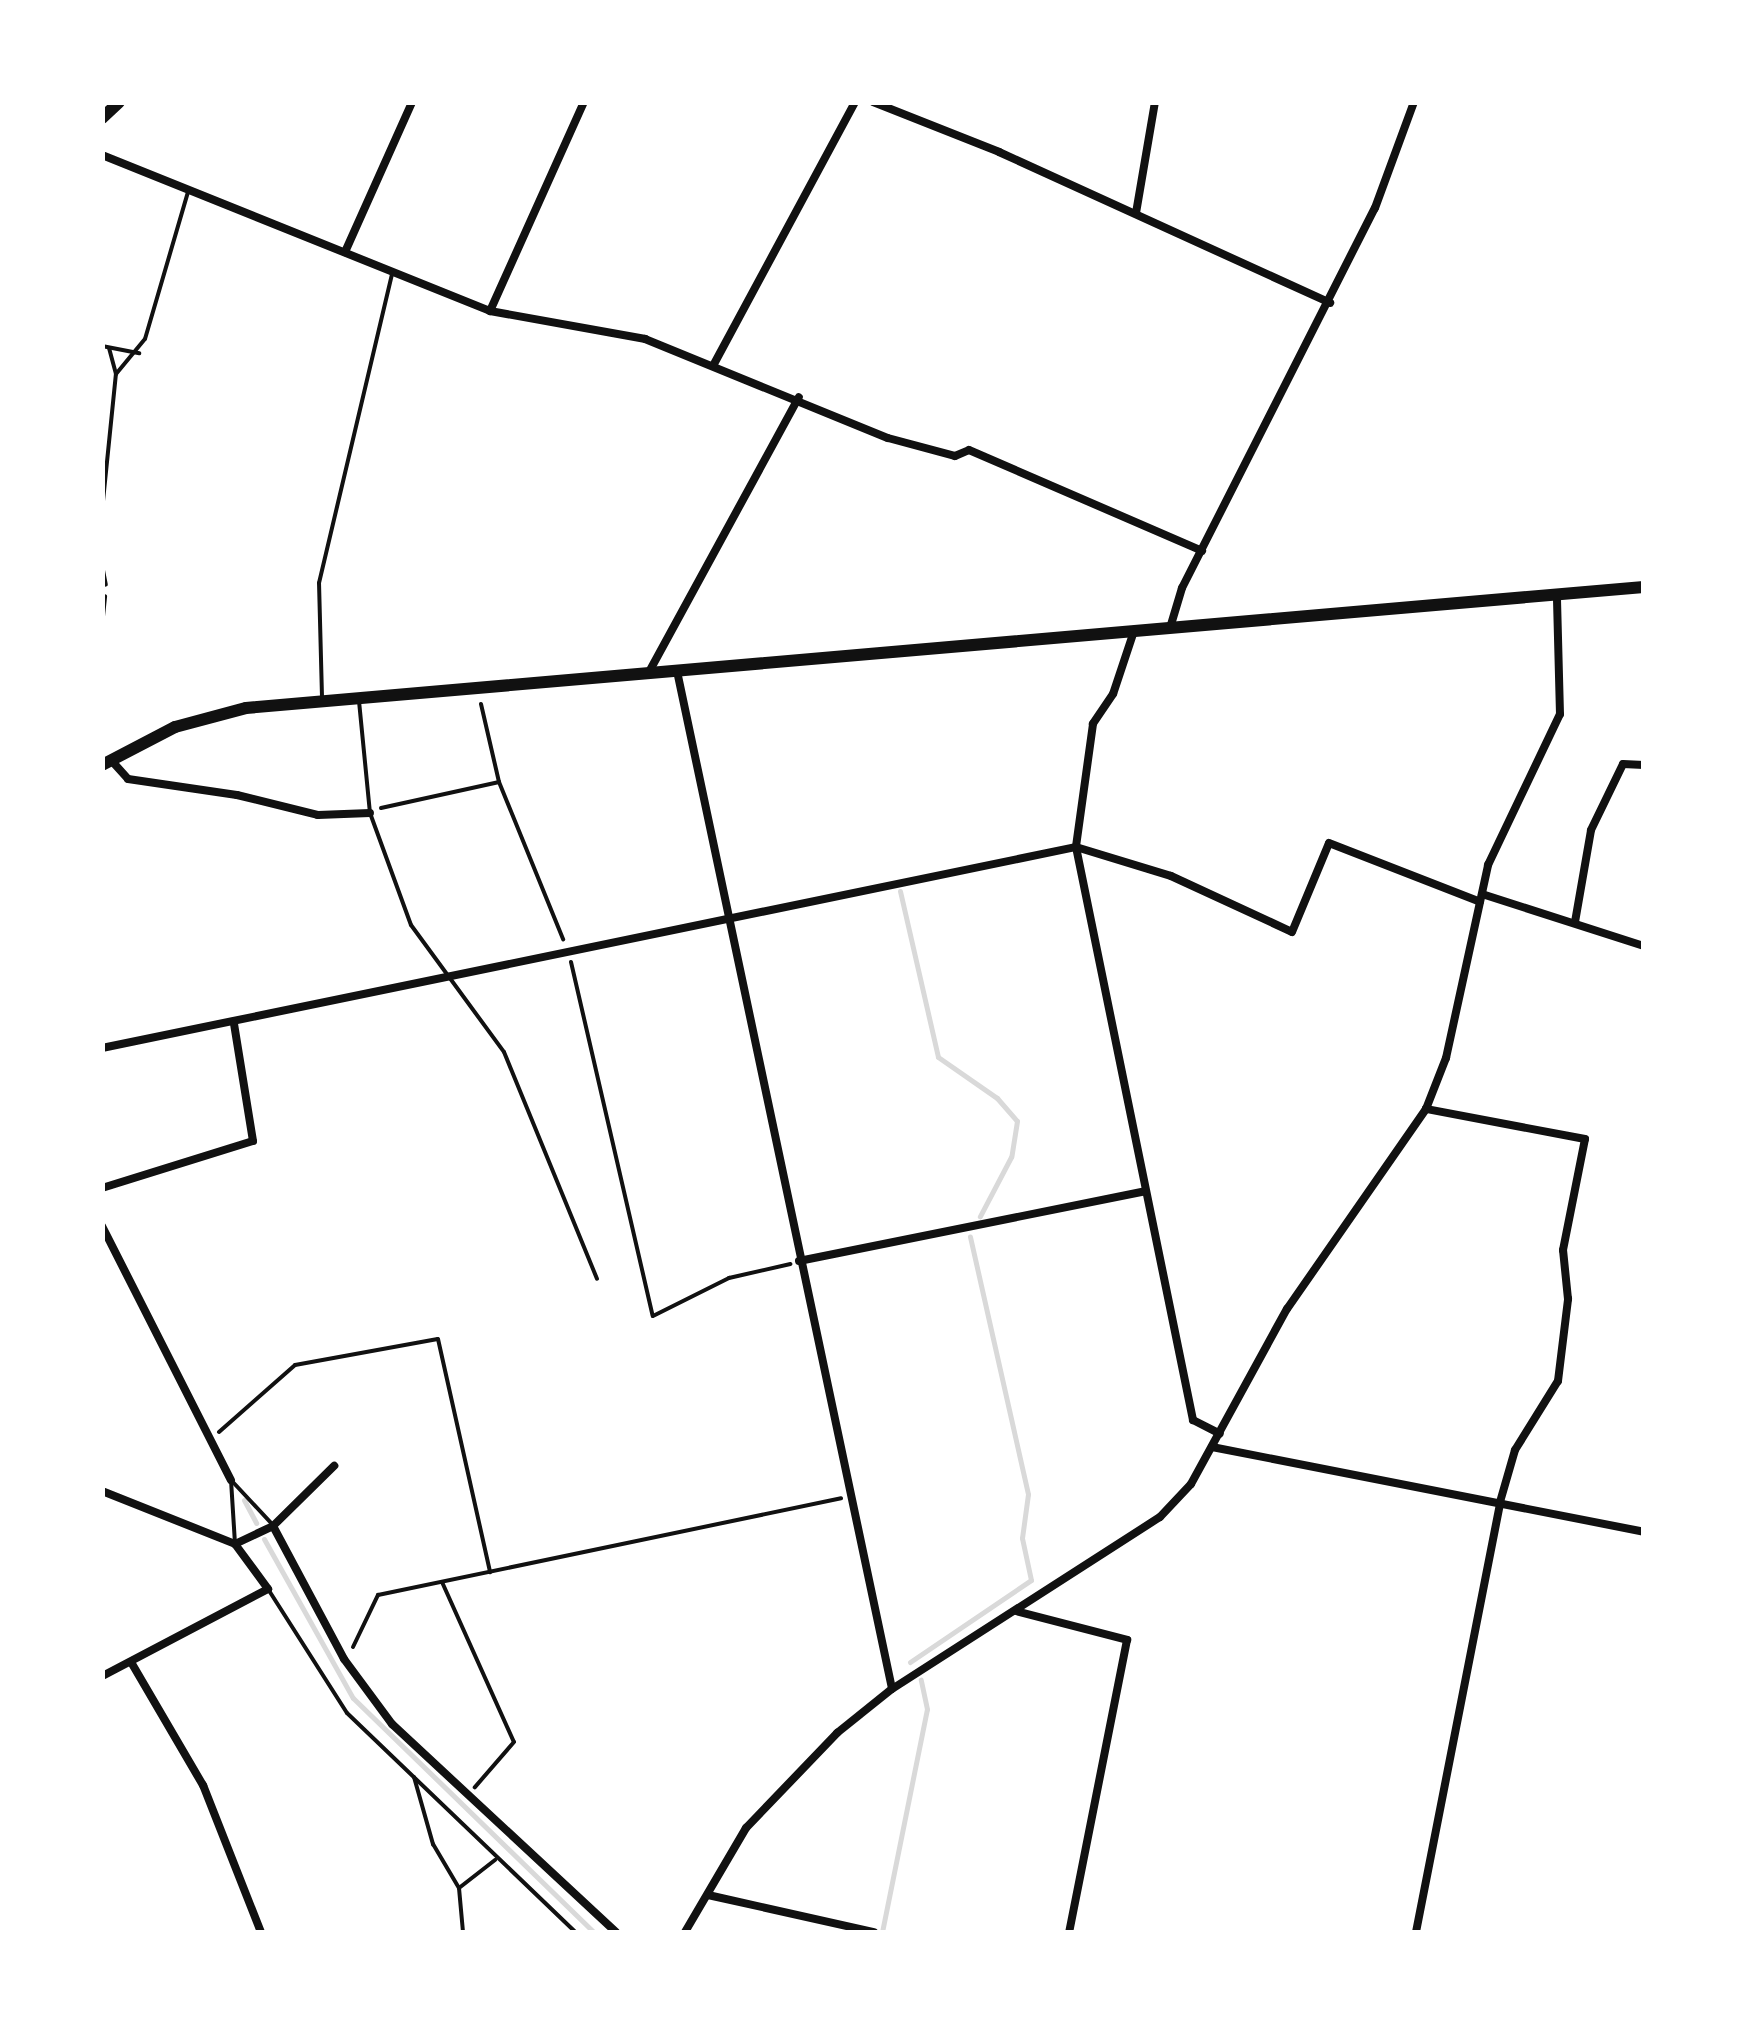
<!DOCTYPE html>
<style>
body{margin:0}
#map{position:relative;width:1746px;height:2035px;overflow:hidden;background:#fff;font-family:"Source Sans 3",sans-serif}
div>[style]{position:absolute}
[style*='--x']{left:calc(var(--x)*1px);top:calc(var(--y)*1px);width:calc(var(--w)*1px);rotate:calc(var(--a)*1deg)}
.stream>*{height:5px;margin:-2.5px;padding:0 2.5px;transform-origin:2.5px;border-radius:2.5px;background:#d9d9d9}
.path>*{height:4px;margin:-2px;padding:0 2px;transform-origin:2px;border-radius:2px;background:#111}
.service>*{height:4px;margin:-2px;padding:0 2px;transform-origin:2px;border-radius:2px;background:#111}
.minor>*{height:8px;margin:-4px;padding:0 4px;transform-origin:4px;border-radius:4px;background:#111}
.primary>*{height:12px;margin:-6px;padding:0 6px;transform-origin:6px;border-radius:6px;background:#111}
span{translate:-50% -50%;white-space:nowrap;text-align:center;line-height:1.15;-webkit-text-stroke:8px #fff;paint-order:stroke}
.frame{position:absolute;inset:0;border:105px solid #fff;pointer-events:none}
</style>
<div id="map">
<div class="stream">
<i style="--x:900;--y:891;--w:170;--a:77.1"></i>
<i style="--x:938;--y:1057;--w:72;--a:34.8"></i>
<i style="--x:997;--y:1098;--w:30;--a:49"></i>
<i style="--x:1017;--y:1121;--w:36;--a:99"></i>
<i style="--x:1011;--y:1157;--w:67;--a:117.7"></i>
<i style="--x:244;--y:1500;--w:26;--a:62"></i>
<i style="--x:264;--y:1539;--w:182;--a:60.8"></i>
<i style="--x:353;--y:1698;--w:336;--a:44.2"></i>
<i style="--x:910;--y:1662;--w:146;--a:-34.1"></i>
<i style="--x:1031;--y:1580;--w:43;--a:-102.1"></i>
<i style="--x:1022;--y:1538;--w:44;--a:-82.2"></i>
<i style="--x:1028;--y:1494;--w:264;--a:-102.7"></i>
<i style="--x:882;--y:1932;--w:227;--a:-78.6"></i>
<i style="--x:927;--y:1709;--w:30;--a:-102"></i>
</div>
<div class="path">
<i style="--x:102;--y:626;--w:30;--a:-84"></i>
<i style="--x:481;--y:704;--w:80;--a:77"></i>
<i style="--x:499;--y:782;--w:170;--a:67.8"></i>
<i style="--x:381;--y:808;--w:121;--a:-12.4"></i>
<i style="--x:571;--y:962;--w:363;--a:77"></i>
<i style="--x:653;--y:1316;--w:85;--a:-26.6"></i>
<i style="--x:729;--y:1278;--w:63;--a:-12.9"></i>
<i style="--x:219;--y:1432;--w:101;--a:-41.4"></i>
<i style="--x:295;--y:1365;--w:145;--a:-10.3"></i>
<i style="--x:438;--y:1339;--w:239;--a:77.4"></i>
<i style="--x:442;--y:1582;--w:175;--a:65.8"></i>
<i style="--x:514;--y:1742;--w:60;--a:130.9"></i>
<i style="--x:353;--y:1647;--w:58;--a:-64.3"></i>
<i style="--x:378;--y:1595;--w:473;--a:-11.8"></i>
</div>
<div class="service">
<i style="--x:102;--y:346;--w:38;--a:11"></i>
<i style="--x:116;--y:374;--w:45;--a:-50.4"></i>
<i style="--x:145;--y:339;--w:153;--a:-73.7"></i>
<i style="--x:102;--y:511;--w:138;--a:-84.2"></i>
<i style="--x:116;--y:374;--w:27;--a:-105"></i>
<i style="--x:102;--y:565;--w:20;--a:79"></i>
<i style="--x:322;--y:697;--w:114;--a:-91.5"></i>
<i style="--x:319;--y:583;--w:317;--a:-76.7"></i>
<i style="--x:359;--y:701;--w:113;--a:84.4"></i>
<i style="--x:370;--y:813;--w:119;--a:69.9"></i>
<i style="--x:411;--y:925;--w:157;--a:53.8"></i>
<i style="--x:504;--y:1052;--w:245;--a:67.7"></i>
<i style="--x:231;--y:1480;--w:64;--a:86.4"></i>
<i style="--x:231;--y:1480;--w:60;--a:47"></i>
<i style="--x:268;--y:1589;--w:147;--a:57.5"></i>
<i style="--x:347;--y:1713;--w:316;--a:43.8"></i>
<i style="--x:414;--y:1777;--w:70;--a:74.2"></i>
<i style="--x:433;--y:1844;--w:51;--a:59.4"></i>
<i style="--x:459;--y:1888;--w:44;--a:84.8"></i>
<i style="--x:459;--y:1888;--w:46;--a:-37.9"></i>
</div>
<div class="minor">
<i style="--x:873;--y:102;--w:136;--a:21.6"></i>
<i style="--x:999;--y:152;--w:364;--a:24.5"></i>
<i style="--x:102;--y:155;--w:418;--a:21.9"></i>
<i style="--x:490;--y:311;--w:158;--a:10.2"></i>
<i style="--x:645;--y:339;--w:262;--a:22.2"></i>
<i style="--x:888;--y:438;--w:69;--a:15"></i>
<i style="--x:955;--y:456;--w:15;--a:-23"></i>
<i style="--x:969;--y:450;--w:254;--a:23.4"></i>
<i style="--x:1136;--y:213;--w:113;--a:-80.3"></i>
<i style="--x:345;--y:252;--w:164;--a:-65.9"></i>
<i style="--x:490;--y:311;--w:229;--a:-65.8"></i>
<i style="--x:714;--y:364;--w:298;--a:-61.7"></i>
<i style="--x:1170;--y:628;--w:42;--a:-73.3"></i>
<i style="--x:1182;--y:588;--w:426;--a:-63.1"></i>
<i style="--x:1375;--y:208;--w:113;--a:-69.8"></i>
<i style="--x:1134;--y:631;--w:66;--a:108.4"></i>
<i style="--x:1113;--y:694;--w:36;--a:124"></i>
<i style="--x:1093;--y:724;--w:124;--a:97.9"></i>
<i style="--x:1076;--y:847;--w:585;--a:78.46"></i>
<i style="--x:1193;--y:1420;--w:30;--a:27"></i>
<i style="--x:677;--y:671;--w:1040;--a:78.07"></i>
<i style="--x:649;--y:672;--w:313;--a:-61.4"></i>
<i style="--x:111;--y:760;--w:25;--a:48"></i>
<i style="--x:128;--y:779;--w:110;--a:8.4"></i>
<i style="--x:237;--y:795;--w:83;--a:13.9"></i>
<i style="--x:318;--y:815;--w:52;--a:-2.2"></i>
<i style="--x:1482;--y:894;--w:170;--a:17.8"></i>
<i style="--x:1575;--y:922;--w:93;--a:-80.1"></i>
<i style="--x:1591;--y:830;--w:73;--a:-64.1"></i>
<i style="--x:1623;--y:764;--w:21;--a:3"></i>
<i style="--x:102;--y:1048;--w:995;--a:-11.66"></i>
<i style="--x:1076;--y:847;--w:99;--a:17"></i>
<i style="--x:1171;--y:876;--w:133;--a:24.8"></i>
<i style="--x:1292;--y:932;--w:96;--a:-67.4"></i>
<i style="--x:1329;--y:843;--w:162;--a:21.3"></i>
<i style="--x:102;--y:1188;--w:158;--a:-17.3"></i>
<i style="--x:253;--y:1141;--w:119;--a:-99.2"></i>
<i style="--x:102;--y:1226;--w:285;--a:63.1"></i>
<i style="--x:799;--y:1261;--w:353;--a:-11.4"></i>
<i style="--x:1212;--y:1447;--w:440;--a:11.1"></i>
<i style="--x:102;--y:1491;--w:143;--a:21.7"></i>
<i style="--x:235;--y:1544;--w:56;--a:53.7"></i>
<i style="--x:268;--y:1589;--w:187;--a:152.3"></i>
<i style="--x:273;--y:1526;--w:151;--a:61.9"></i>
<i style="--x:344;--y:1659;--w:81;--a:53.6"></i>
<i style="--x:392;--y:1724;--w:306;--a:42.9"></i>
<i style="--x:235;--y:1544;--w:42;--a:-25.3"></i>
<i style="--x:273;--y:1526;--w:86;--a:-44.5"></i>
<i style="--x:1016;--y:1611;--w:115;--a:14.6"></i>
<i style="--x:1127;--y:1640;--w:298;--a:101.2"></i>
<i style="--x:131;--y:1662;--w:143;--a:59.7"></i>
<i style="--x:203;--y:1785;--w:158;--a:68.5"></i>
<i style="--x:708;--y:1895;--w:170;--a:12.6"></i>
<i style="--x:685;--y:1932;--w:121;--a:-59.6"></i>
<i style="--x:746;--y:1828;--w:132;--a:-46.2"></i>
<i style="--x:837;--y:1733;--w:70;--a:-38.7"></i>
<i style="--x:892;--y:1689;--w:318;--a:-32.7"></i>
<i style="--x:1160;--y:1517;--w:45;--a:-46.8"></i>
<i style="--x:1191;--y:1484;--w:200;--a:-61.3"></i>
<i style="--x:1287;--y:1309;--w:244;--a:-55.2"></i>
<i style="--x:1426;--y:1109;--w:55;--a:-68.6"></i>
<i style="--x:1446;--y:1058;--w:198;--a:-77.7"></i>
<i style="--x:1488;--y:865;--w:167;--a:-64.5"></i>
<i style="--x:1560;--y:714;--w:118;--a:-91.5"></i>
<i style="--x:1416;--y:1932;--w:438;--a:-78.9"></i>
<i style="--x:1500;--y:1502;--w:54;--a:-73.9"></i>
<i style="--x:1515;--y:1450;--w:81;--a:-58.1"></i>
<i style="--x:1558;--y:1381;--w:83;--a:-83"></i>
<i style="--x:1568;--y:1299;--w:49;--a:-95.8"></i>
<i style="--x:1563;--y:1250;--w:113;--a:-78.8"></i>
<i style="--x:1585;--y:1139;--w:162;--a:-169.3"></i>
</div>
<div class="primary">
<i style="--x:102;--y:118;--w:23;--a:-43"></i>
<i style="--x:102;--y:765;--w:82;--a:-27.5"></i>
<i style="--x:175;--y:727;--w:73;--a:-15"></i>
<i style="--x:246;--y:708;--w:1403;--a:-4.95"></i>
</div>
<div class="frame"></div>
</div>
